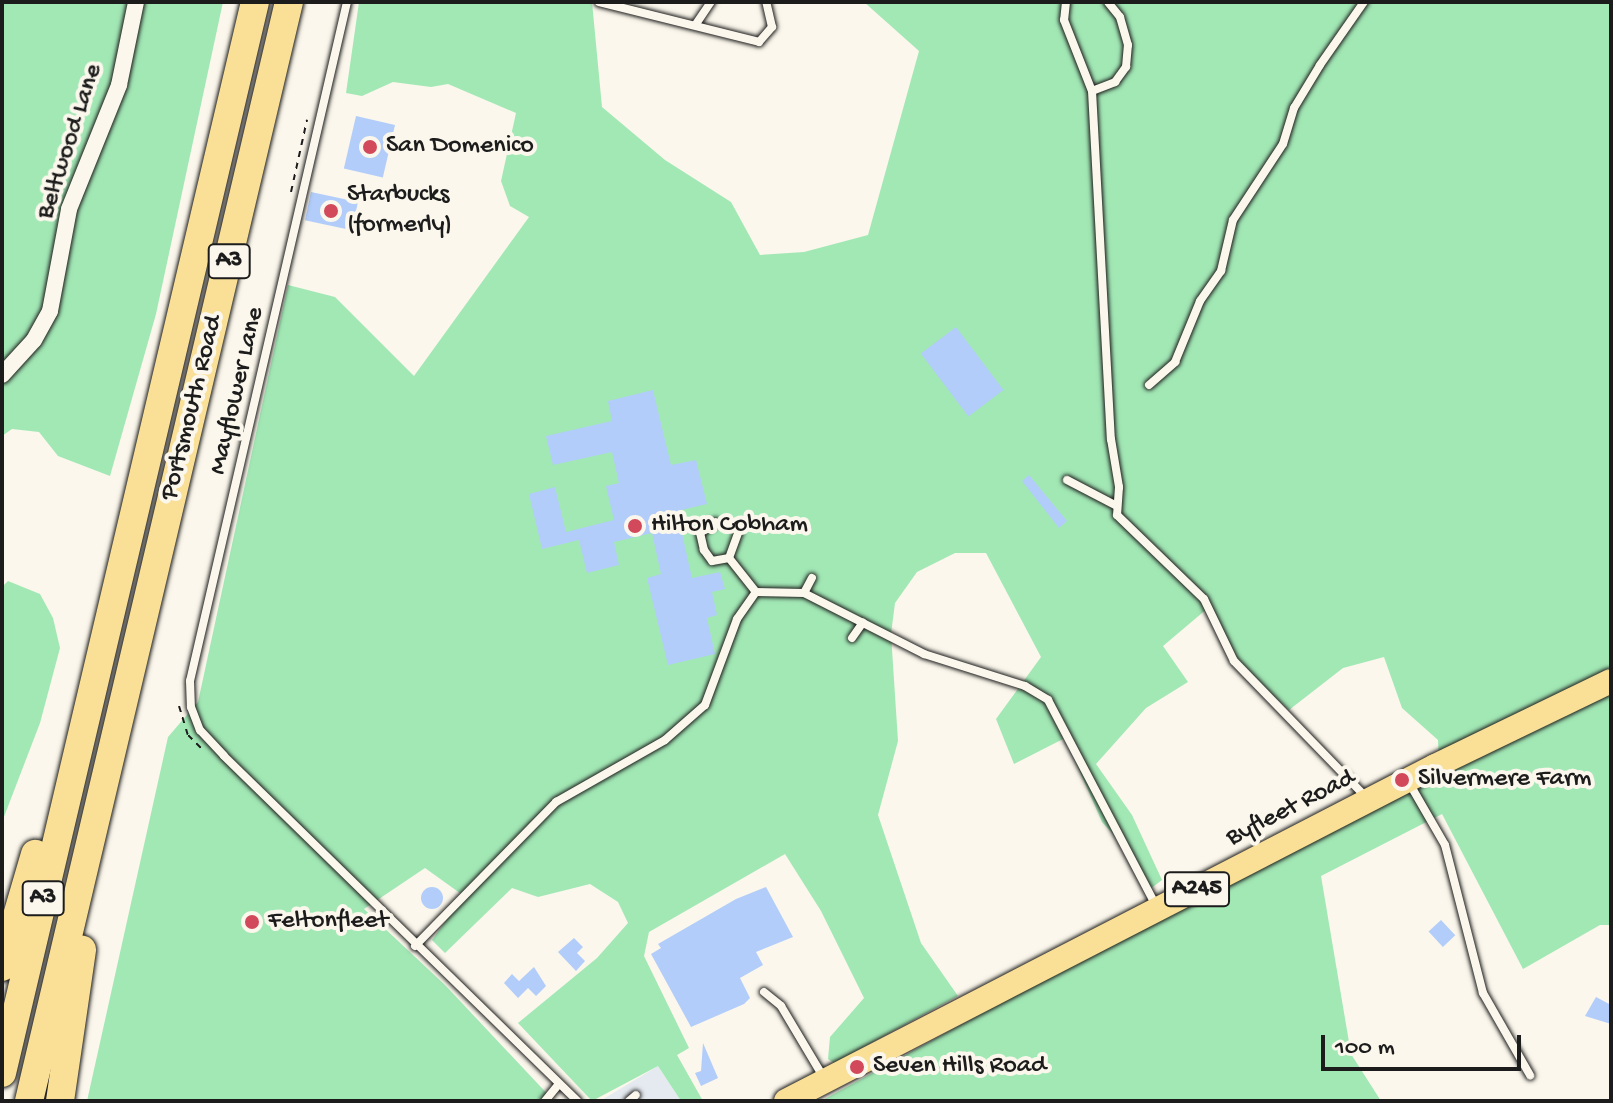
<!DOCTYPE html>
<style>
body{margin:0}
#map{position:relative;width:1613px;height:1103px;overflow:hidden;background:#fbf7ec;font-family:"Gochi Hand",sans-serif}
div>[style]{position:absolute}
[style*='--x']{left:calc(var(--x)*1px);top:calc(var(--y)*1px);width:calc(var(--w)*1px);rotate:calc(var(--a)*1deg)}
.built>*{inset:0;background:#e5eaf0}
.green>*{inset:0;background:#a2e8b5}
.building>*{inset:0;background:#b2cdfa;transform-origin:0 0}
.round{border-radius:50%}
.path>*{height:2px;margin-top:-1px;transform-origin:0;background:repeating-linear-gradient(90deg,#1c1c1c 0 6px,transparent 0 12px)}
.roads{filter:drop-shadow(0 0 2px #1c1c1c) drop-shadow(0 0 2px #1c1c1c)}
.lane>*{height:8px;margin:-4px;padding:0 4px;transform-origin:4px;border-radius:4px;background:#fbf7ec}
.street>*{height:16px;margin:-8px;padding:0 8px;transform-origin:8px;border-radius:8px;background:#fbf7ec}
.primary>*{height:24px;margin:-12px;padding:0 12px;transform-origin:12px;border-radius:12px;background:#fadf96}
.highway>*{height:28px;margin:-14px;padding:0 14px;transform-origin:14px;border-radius:14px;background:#fadf96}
.dots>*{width:22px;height:22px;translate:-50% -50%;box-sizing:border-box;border:4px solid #fbf7ec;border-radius:50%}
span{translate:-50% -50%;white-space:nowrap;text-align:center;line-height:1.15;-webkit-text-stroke:8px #fbf7ec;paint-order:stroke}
.shield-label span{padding:2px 6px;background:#fbf7ec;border:2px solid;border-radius:6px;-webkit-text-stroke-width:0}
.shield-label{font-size:24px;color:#1c1c1c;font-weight:700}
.street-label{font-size:26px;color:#1c1c1c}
.poi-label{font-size:26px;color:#1c1c1c}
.left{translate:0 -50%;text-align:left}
.frame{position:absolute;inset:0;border:4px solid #1c1c1c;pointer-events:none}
.scale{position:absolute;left:1321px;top:1035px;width:200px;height:36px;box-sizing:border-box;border:4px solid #1c1c1c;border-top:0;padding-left:10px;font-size:24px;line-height:28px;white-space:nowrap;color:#1c1c1c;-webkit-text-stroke:6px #fbf7ec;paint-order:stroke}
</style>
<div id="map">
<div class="built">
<i style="clip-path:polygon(658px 1066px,681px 1101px,600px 1101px)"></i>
</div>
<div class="green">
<i style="clip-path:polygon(2px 2px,223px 2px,156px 314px,110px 476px,58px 456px,39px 432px,12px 429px,2px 436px)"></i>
<i style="clip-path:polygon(359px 2px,592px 2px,602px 107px,665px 160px,731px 202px,760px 255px,804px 252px,868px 235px,919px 51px,864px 2px,1611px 2px,1611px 925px,1600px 925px,1523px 969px,1442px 814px,1321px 876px,1351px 1054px,1381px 1101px,821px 1101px,1439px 764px,1438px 740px,1402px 708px,1384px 657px,1343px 668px,1289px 710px,1234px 661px,1208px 608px,1163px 646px,1188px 682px,1146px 708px,1096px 764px,1132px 815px,1162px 880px,1145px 893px,1124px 846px,1102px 822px,1065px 738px,1014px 764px,996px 719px,1041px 657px,986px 553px,955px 553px,917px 572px,895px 603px,891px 634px,898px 741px,878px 815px,921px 943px,958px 996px,834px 1063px,828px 1059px,830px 1037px,864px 998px,821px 911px,785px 854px,649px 932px,644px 956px,689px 1048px,677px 1055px,703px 1101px,681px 1101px,658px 1066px,592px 1101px,518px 1023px,597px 958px,628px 923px,618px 902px,590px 884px,538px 897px,512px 888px,445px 953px,432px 940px,464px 896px,425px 868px,364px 909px,445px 985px,554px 1101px,87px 1101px,168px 737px,198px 702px,288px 285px,335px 297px,414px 376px,529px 217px,510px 206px,501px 181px,516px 113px,448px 84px,431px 87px,393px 82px,362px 96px,346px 93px)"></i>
<i style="clip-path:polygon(8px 581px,40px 594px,53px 618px,60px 648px,40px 723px,2px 822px,2px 587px)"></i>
</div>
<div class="building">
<i style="left:356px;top:116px;width:40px;height:54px;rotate:13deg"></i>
<i style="left:311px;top:192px;width:48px;height:29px;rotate:12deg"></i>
<i style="left:956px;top:327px;width:79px;height:44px;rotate:53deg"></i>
<i style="clip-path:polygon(653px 390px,671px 465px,696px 460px,707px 504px,677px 511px,692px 578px,720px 572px,725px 589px,712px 592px,717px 615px,707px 618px,715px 654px,668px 665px,647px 578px,661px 574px,652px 533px,614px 542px,619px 565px,587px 573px,579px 540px,542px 549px,529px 494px,555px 487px,566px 532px,614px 520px,606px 486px,619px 483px,612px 452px,553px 465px,546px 436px,612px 421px,608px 401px)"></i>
<i style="clip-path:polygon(1029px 475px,1067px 521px,1059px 528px,1022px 481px)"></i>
<i style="clip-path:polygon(766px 887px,793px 937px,756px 952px,763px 965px,740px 978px,750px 998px,744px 1004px,691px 1027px,651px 954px,661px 948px,658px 944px,736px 899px)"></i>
<i class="round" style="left:421px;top:887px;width:22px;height:22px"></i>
<i style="left:1441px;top:920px;width:21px;height:17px;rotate:47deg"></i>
<i style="clip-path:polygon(574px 938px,583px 947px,577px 953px,585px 961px,576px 971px,558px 952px)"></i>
<i style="clip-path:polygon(534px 967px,546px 986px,536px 996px,528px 988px,518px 998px,504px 983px,512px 974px,519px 981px)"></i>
<i style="clip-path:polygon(1596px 997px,1611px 1005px,1611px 1024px,1585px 1016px)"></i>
<i style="clip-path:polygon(703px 1043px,718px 1078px,701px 1086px,695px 1073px,701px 1071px)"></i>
</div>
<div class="path">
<i style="--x:291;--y:192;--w:74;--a:-77.5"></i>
<i style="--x:179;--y:706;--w:30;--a:73"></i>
<i style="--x:188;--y:735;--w:23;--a:45"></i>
</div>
<div class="roads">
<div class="lane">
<i style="--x:347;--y:2;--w:697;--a:103.02"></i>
<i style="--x:190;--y:681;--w:26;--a:88"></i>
<i style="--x:191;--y:707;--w:25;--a:69"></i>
<i style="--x:200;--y:730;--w:35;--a:47"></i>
<i style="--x:224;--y:756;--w:494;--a:44.3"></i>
<i style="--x:599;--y:2;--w:165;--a:14"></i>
<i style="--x:759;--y:42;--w:20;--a:-49"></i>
<i style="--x:772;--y:27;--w:26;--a:-103"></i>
<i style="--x:1066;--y:2;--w:18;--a:96"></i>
<i style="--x:1064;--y:20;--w:76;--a:68.5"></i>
<i style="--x:1092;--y:91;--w:349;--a:86.9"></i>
<i style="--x:1111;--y:439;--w:49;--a:80.5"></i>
<i style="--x:1119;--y:487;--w:28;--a:94"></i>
<i style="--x:1117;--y:515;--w:121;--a:44"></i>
<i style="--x:1204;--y:599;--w:69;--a:64.2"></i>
<i style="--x:1234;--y:661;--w:190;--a:45.9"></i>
<i style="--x:696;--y:24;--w:27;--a:-56"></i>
<i style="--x:1092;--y:91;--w:25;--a:-21"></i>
<i style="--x:1115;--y:82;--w:19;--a:-54"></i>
<i style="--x:1126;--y:67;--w:22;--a:-85"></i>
<i style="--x:1128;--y:45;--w:29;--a:-106"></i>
<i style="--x:1120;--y:17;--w:19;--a:-129"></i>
<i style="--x:1149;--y:385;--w:35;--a:-41"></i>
<i style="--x:1175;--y:362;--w:66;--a:-67.7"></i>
<i style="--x:1200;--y:301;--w:37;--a:-55"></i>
<i style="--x:1221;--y:271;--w:52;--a:-76.8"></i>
<i style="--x:1233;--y:220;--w:91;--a:-56.7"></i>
<i style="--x:1283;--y:144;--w:38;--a:-73"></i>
<i style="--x:1294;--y:108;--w:50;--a:-58.8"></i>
<i style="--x:1320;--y:65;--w:77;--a:-55.1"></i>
<i style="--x:1067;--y:480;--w:56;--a:27.5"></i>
<i style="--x:729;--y:558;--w:32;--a:-70"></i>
<i style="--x:756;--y:592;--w:48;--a:1.2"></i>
<i style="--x:804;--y:593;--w:135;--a:26.9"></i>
<i style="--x:924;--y:654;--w:106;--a:17.6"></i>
<i style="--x:1025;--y:686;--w:27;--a:31"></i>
<i style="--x:1048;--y:700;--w:235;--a:62.3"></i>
<i style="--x:804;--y:593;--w:17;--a:-62"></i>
<i style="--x:852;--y:638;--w:19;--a:-55"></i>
<i style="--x:1408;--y:781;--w:74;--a:60"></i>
<i style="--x:1445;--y:845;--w:153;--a:75.6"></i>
<i style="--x:1483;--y:993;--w:95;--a:60.2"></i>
<i style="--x:415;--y:946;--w:202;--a:-45.6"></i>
<i style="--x:556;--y:802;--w:125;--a:-29.6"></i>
<i style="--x:665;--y:740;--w:53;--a:-41.2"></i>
<i style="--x:705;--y:705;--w:92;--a:-69.6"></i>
<i style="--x:737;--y:619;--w:33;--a:-55"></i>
<i style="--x:756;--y:592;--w:43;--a:-128.5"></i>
<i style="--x:729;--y:558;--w:17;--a:170"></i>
<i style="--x:712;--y:561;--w:14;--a:-126"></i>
<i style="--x:704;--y:550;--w:17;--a:-103"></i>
<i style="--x:700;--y:533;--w:19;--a:-35"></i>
<i style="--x:764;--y:992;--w:22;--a:39"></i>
<i style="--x:781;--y:1006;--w:84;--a:59.2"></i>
<i style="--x:545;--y:1101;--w:22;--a:-51"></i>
<i style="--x:629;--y:1101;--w:9;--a:-41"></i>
</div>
<div class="street">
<i style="--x:2;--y:375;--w:47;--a:-47.6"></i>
<i style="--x:34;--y:340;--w:33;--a:-61"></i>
<i style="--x:50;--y:311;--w:104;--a:-79.4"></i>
<i style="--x:69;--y:209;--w:134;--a:-68"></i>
<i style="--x:119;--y:85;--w:85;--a:-78.4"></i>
</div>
<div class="primary">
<i style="--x:786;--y:1101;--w:730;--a:-27.3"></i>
<i style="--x:1435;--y:766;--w:195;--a:-25.8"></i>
</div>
<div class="highway">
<i style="--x:2;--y:967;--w:118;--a:-73.7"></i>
<i style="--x:2;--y:1073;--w:1100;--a:-76.71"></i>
<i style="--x:29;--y:1101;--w:1129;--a:-76.69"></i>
<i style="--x:60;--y:1101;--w:153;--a:-81.7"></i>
</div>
</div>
<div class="dots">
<i style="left:370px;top:147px;background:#d1495b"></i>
<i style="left:331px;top:211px;background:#d1495b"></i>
<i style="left:635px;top:526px;background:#d1495b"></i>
<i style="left:1402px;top:780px;background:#d1495b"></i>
<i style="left:252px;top:922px;background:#d1495b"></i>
<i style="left:857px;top:1067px;background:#d1495b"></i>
</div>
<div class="shield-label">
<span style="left:229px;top:261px">A3</span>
<span style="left:1197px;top:889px">A245</span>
<span style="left:43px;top:898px">A3</span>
</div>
<div class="street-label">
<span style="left:71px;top:142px;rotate:-72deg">Beltwood Lane</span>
<span style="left:238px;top:391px;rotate:-77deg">Mayflower Lane</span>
<span style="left:193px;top:408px;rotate:-76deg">Portsmouth Road</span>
<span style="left:1291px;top:809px;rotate:-27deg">Byfleet Road</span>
</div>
<div class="poi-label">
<span class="left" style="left:386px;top:147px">San Domenico</span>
<span class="left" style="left:347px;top:211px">Starbucks<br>(formerly)</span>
<span class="left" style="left:651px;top:526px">Hilton Cobham</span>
<span class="left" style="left:1418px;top:780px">Silvermere Farm</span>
<span class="left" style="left:268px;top:922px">Feltonfleet</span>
<span class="left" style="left:873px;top:1067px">Seven Hills Road</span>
</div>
<div class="frame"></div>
<div class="scale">100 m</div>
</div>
